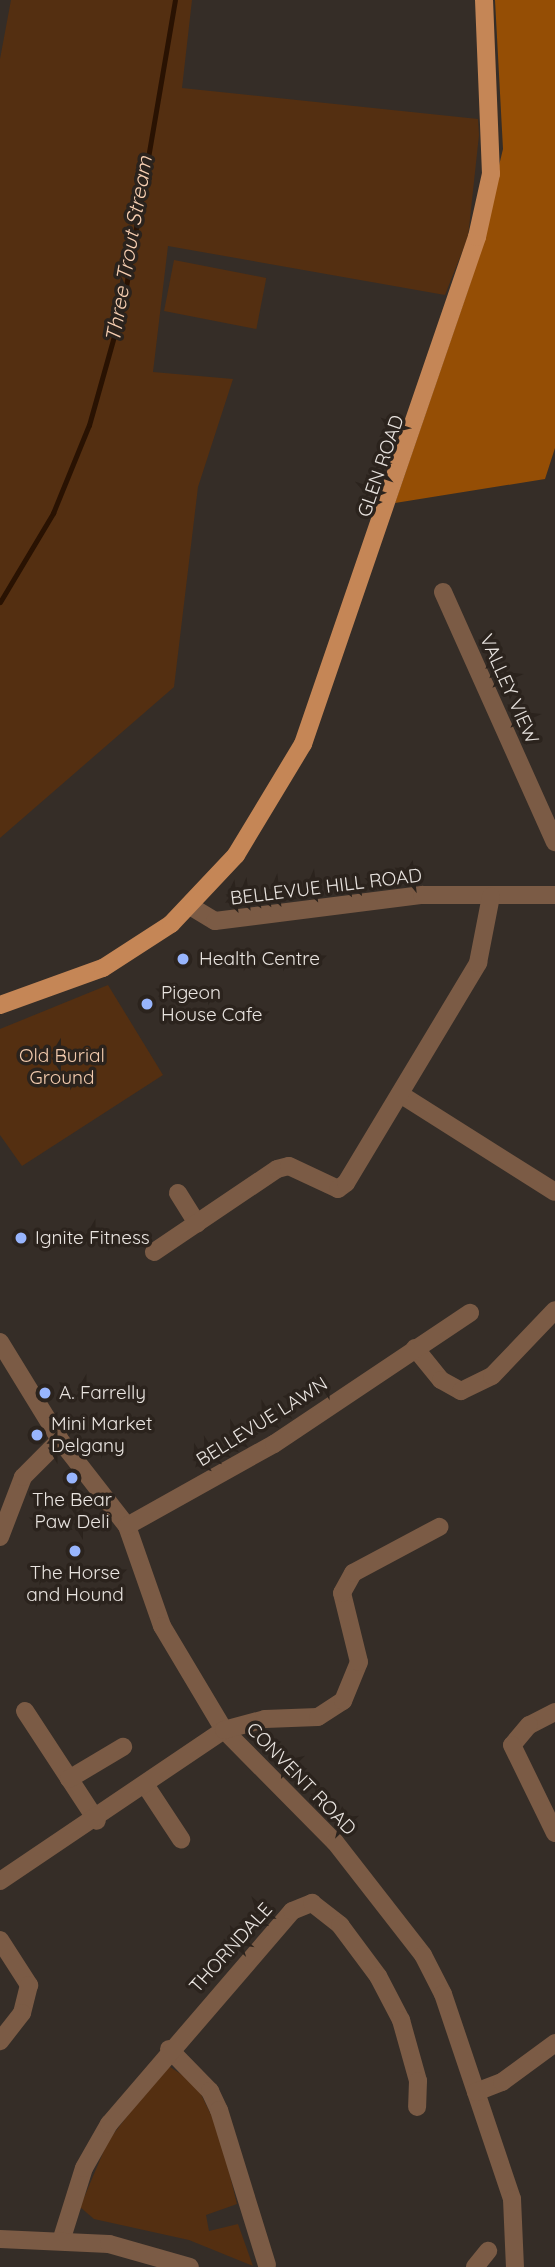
<!DOCTYPE html>
<style>
body{margin:0}
#map{position:relative;width:555px;height:2267px;overflow:hidden;background:#352d27;font-family:Quicksand,sans-serif}
div>[style]{position:absolute}
[style*='--x']{left:calc(var(--x)*1px);top:calc(var(--y)*1px);width:calc(var(--w)*1px);rotate:calc(var(--a)*1deg)}
.green>*{inset:0;background:#542f11;transform-origin:0 0}
.forest>*{inset:0;background:#954e05}
.stream>*{height:5px;margin:-2.5px;padding:0 2.5px;transform-origin:2.5px;border-radius:2.5px;background:#291202}
.minor>*{height:18px;margin:-9px;padding:0 9px;transform-origin:9px;border-radius:9px;background:#7b5b45}
.major>*{height:18px;margin:-9px;padding:0 9px;transform-origin:9px;border-radius:9px;background:#c58656}
.dots>*{width:19px;height:19px;translate:-50% -50%;box-sizing:border-box;border:4px solid #2b231d;border-radius:50%}
span{translate:-50% -50%;white-space:nowrap;text-align:center;line-height:1.15;-webkit-text-stroke:7px #2b231d;paint-order:stroke}
.street-label{font-size:19px;color:#e9e4e0}
.poi-label{font-size:19px;color:#e9e4e0}
.left{translate:0 -50%;text-align:left}
.park-label{font-size:19px;color:#f4ccaf}
.water-label{font-size:21px;color:#f7cfb2;font-style:italic}
</style>
<div id="map">
<div class="green">
<i style="clip-path:polygon(11px 0,192px 0,182px 88px,478px 119px,479px 135px,468px 237px,445px 295px,168px 246px,153px 372px,233px 379px,198px 487px,174px 687px,0 838px,0 59px)"></i>
<i style="left:174px;top:260px;width:94px;height:52px;rotate:11deg"></i>
<i style="clip-path:polygon(108px 985px,163px 1075px,22px 1166px,0 1135px,0 1029px)"></i>
<i style="clip-path:polygon(167px 2065px,196px 2084px,219px 2131px,237px 2204px,206px 2215px,209px 2231px,238px 2224px,253px 2266px,189px 2240px,94px 2219px,80px 2207px,108px 2141px)"></i>
</div>
<div class="forest">
<i style="clip-path:polygon(495px 0,555px 0,555px 448px,545px 479px,395px 503px,471px 281px,503px 149px)"></i>
</div>
<div class="stream">
<i style="--x:0;--y:602;--w:104;--a:-59.2"></i>
<i style="--x:53;--y:513;--w:95;--a:-67.8"></i>
<i style="--x:89;--y:425;--w:126;--a:-74.3"></i>
<i style="--x:123;--y:304;--w:308;--a:-80.3"></i>
</div>
<div class="minor">
<i style="--x:443;--y:592;--w:274;--a:65.9"></i>
<i style="--x:190;--y:906;--w:29;--a:31"></i>
<i style="--x:215;--y:921;--w:209;--a:-7.2"></i>
<i style="--x:422;--y:895;--w:133;--a:0"></i>
<i style="--x:400;--y:1094;--w:183;--a:32.3"></i>
<i style="--x:178;--y:1193;--w:36;--a:58"></i>
<i style="--x:154;--y:1252;--w:148;--a:-34"></i>
<i style="--x:277;--y:1169;--w:12;--a:-14"></i>
<i style="--x:289;--y:1166;--w:54;--a:25.1"></i>
<i style="--x:338;--y:1189;--w:10;--a:-37"></i>
<i style="--x:346;--y:1183;--w:257;--a:-59"></i>
<i style="--x:478;--y:963;--w:68;--a:-79"></i>
<i style="--x:0;--y:1342;--w:115;--a:58.5"></i>
<i style="--x:60;--y:1440;--w:109;--a:52.1"></i>
<i style="--x:127;--y:1526;--w:106;--a:70.7"></i>
<i style="--x:162;--y:1626;--w:121;--a:59.2"></i>
<i style="--x:224;--y:1730;--w:158;--a:45.3"></i>
<i style="--x:335;--y:1842;--w:143;--a:52.1"></i>
<i style="--x:423;--y:1955;--w:44;--a:62.9"></i>
<i style="--x:443;--y:1994;--w:216;--a:71.4"></i>
<i style="--x:512;--y:2199;--w:68;--a:87.5"></i>
<i style="--x:415;--y:1348;--w:41;--a:50.9"></i>
<i style="--x:441;--y:1380;--w:23;--a:29"></i>
<i style="--x:461;--y:1391;--w:34;--a:-26"></i>
<i style="--x:492;--y:1376;--w:91;--a:-46.3"></i>
<i style="--x:127;--y:1526;--w:168;--a:-29.2"></i>
<i style="--x:274;--y:1444;--w:236;--a:-33.8"></i>
<i style="--x:0;--y:1537;--w:64;--a:-69"></i>
<i style="--x:23;--y:1477;--w:52;--a:-45"></i>
<i style="--x:25;--y:1711;--w:131;--a:56.8"></i>
<i style="--x:555;--y:1712;--w:29;--a:153"></i>
<i style="--x:529;--y:1725;--w:26;--a:130"></i>
<i style="--x:512;--y:1745;--w:98;--a:64"></i>
<i style="--x:69;--y:1779;--w:63;--a:-30.7"></i>
<i style="--x:146;--y:1786;--w:64;--a:56.6"></i>
<i style="--x:0;--y:1881;--w:270;--a:-34"></i>
<i style="--x:224;--y:1730;--w:42;--a:-15"></i>
<i style="--x:265;--y:1719;--w:53;--a:-2.2"></i>
<i style="--x:318;--y:1717;--w:30;--a:-33"></i>
<i style="--x:343;--y:1701;--w:42;--a:-67.7"></i>
<i style="--x:359;--y:1662;--w:71;--a:-103.8"></i>
<i style="--x:342;--y:1593;--w:23;--a:-61"></i>
<i style="--x:353;--y:1573;--w:98;--a:-28.1"></i>
<i style="--x:0;--y:1940;--w:54;--a:57.2"></i>
<i style="--x:29;--y:1985;--w:29;--a:104"></i>
<i style="--x:22;--y:2013;--w:36;--a:128"></i>
<i style="--x:169;--y:2049;--w:59;--a:45.7"></i>
<i style="--x:210;--y:2091;--w:21;--a:65"></i>
<i style="--x:219;--y:2110;--w:162;--a:72.8"></i>
<i style="--x:476;--y:2092;--w:28;--a:-21"></i>
<i style="--x:502;--y:2082;--w:66;--a:-36.3"></i>
<i style="--x:62;--y:2238;--w:73;--a:-72.6"></i>
<i style="--x:84;--y:2168;--w:51;--a:-60.4"></i>
<i style="--x:109;--y:2124;--w:281;--a:-49.3"></i>
<i style="--x:292;--y:1911;--w:22;--a:-22"></i>
<i style="--x:312;--y:1903;--w:36;--a:38"></i>
<i style="--x:340;--y:1925;--w:64;--a:53.3"></i>
<i style="--x:378;--y:1976;--w:50;--a:62.4"></i>
<i style="--x:401;--y:2020;--w:63;--a:74.4"></i>
<i style="--x:418;--y:2081;--w:26;--a:92"></i>
<i style="--x:0;--y:2239;--w:109;--a:2.6"></i>
<i style="--x:109;--y:2244;--w:84;--a:15.9"></i>
<i style="--x:475;--y:2267;--w:21;--a:-51"></i>
</div>
<div class="major">
<i style="--x:0;--y:1005;--w:109;--a:-19.8"></i>
<i style="--x:103;--y:968;--w:81;--a:-32.9"></i>
<i style="--x:171;--y:924;--w:95;--a:-46.7"></i>
<i style="--x:236;--y:855;--w:130;--a:-58.9"></i>
<i style="--x:303;--y:744;--w:536;--a:-71.06"></i>
<i style="--x:477;--y:237;--w:65;--a:-77.5"></i>
<i style="--x:491;--y:174;--w:174;--a:-92.3"></i>
</div>
<div class="dots">
<i style="left:183px;top:959px;background:#98b5fd"></i>
<i style="left:147px;top:1004px;background:#98b5fd"></i>
<i style="left:21px;top:1238px;background:#98b5fd"></i>
<i style="left:45px;top:1393px;background:#98b5fd"></i>
<i style="left:37px;top:1435px;background:#98b5fd"></i>
<i style="left:72px;top:1478px;background:#98b5fd"></i>
<i style="left:75px;top:1551px;background:#98b5fd"></i>
</div>
<div class="street-label">
<span style="left:381px;top:466px;rotate:-71deg">GLEN ROAD</span>
<span style="left:509px;top:689px;rotate:66deg">VALLEY VIEW</span>
<span style="left:326px;top:887px;rotate:-7deg">BELLEVUE HILL ROAD</span>
<span style="left:262px;top:1422px;rotate:-32deg">BELLEVUE LAWN</span>
<span style="left:301px;top:1779px;rotate:46deg">CONVENT ROAD</span>
<span style="left:231px;top:1948px;rotate:-48deg">THORNDALE</span>
</div>
<div class="poi-label">
<span class="left" style="left:199px;top:959px">Health Centre</span>
<span class="left" style="left:161px;top:1004px">Pigeon<br>House Cafe</span>
<span class="left" style="left:35px;top:1238px">Ignite Fitness</span>
<span class="left" style="left:59px;top:1393px">A. Farrelly</span>
<span class="left" style="left:51px;top:1435px">Mini Market<br>Delgany</span>
<span style="left:72px;top:1511px">The Bear<br>Paw Deli</span>
<span style="left:75px;top:1584px">The Horse<br>and Hound</span>
</div>
<div class="park-label">
<span style="left:62px;top:1067px">Old Burial<br>Ground</span>
</div>
<div class="water-label">
<span style="left:128px;top:249px;rotate:-80deg">Three Trout Stream</span>
</div>
</div>
